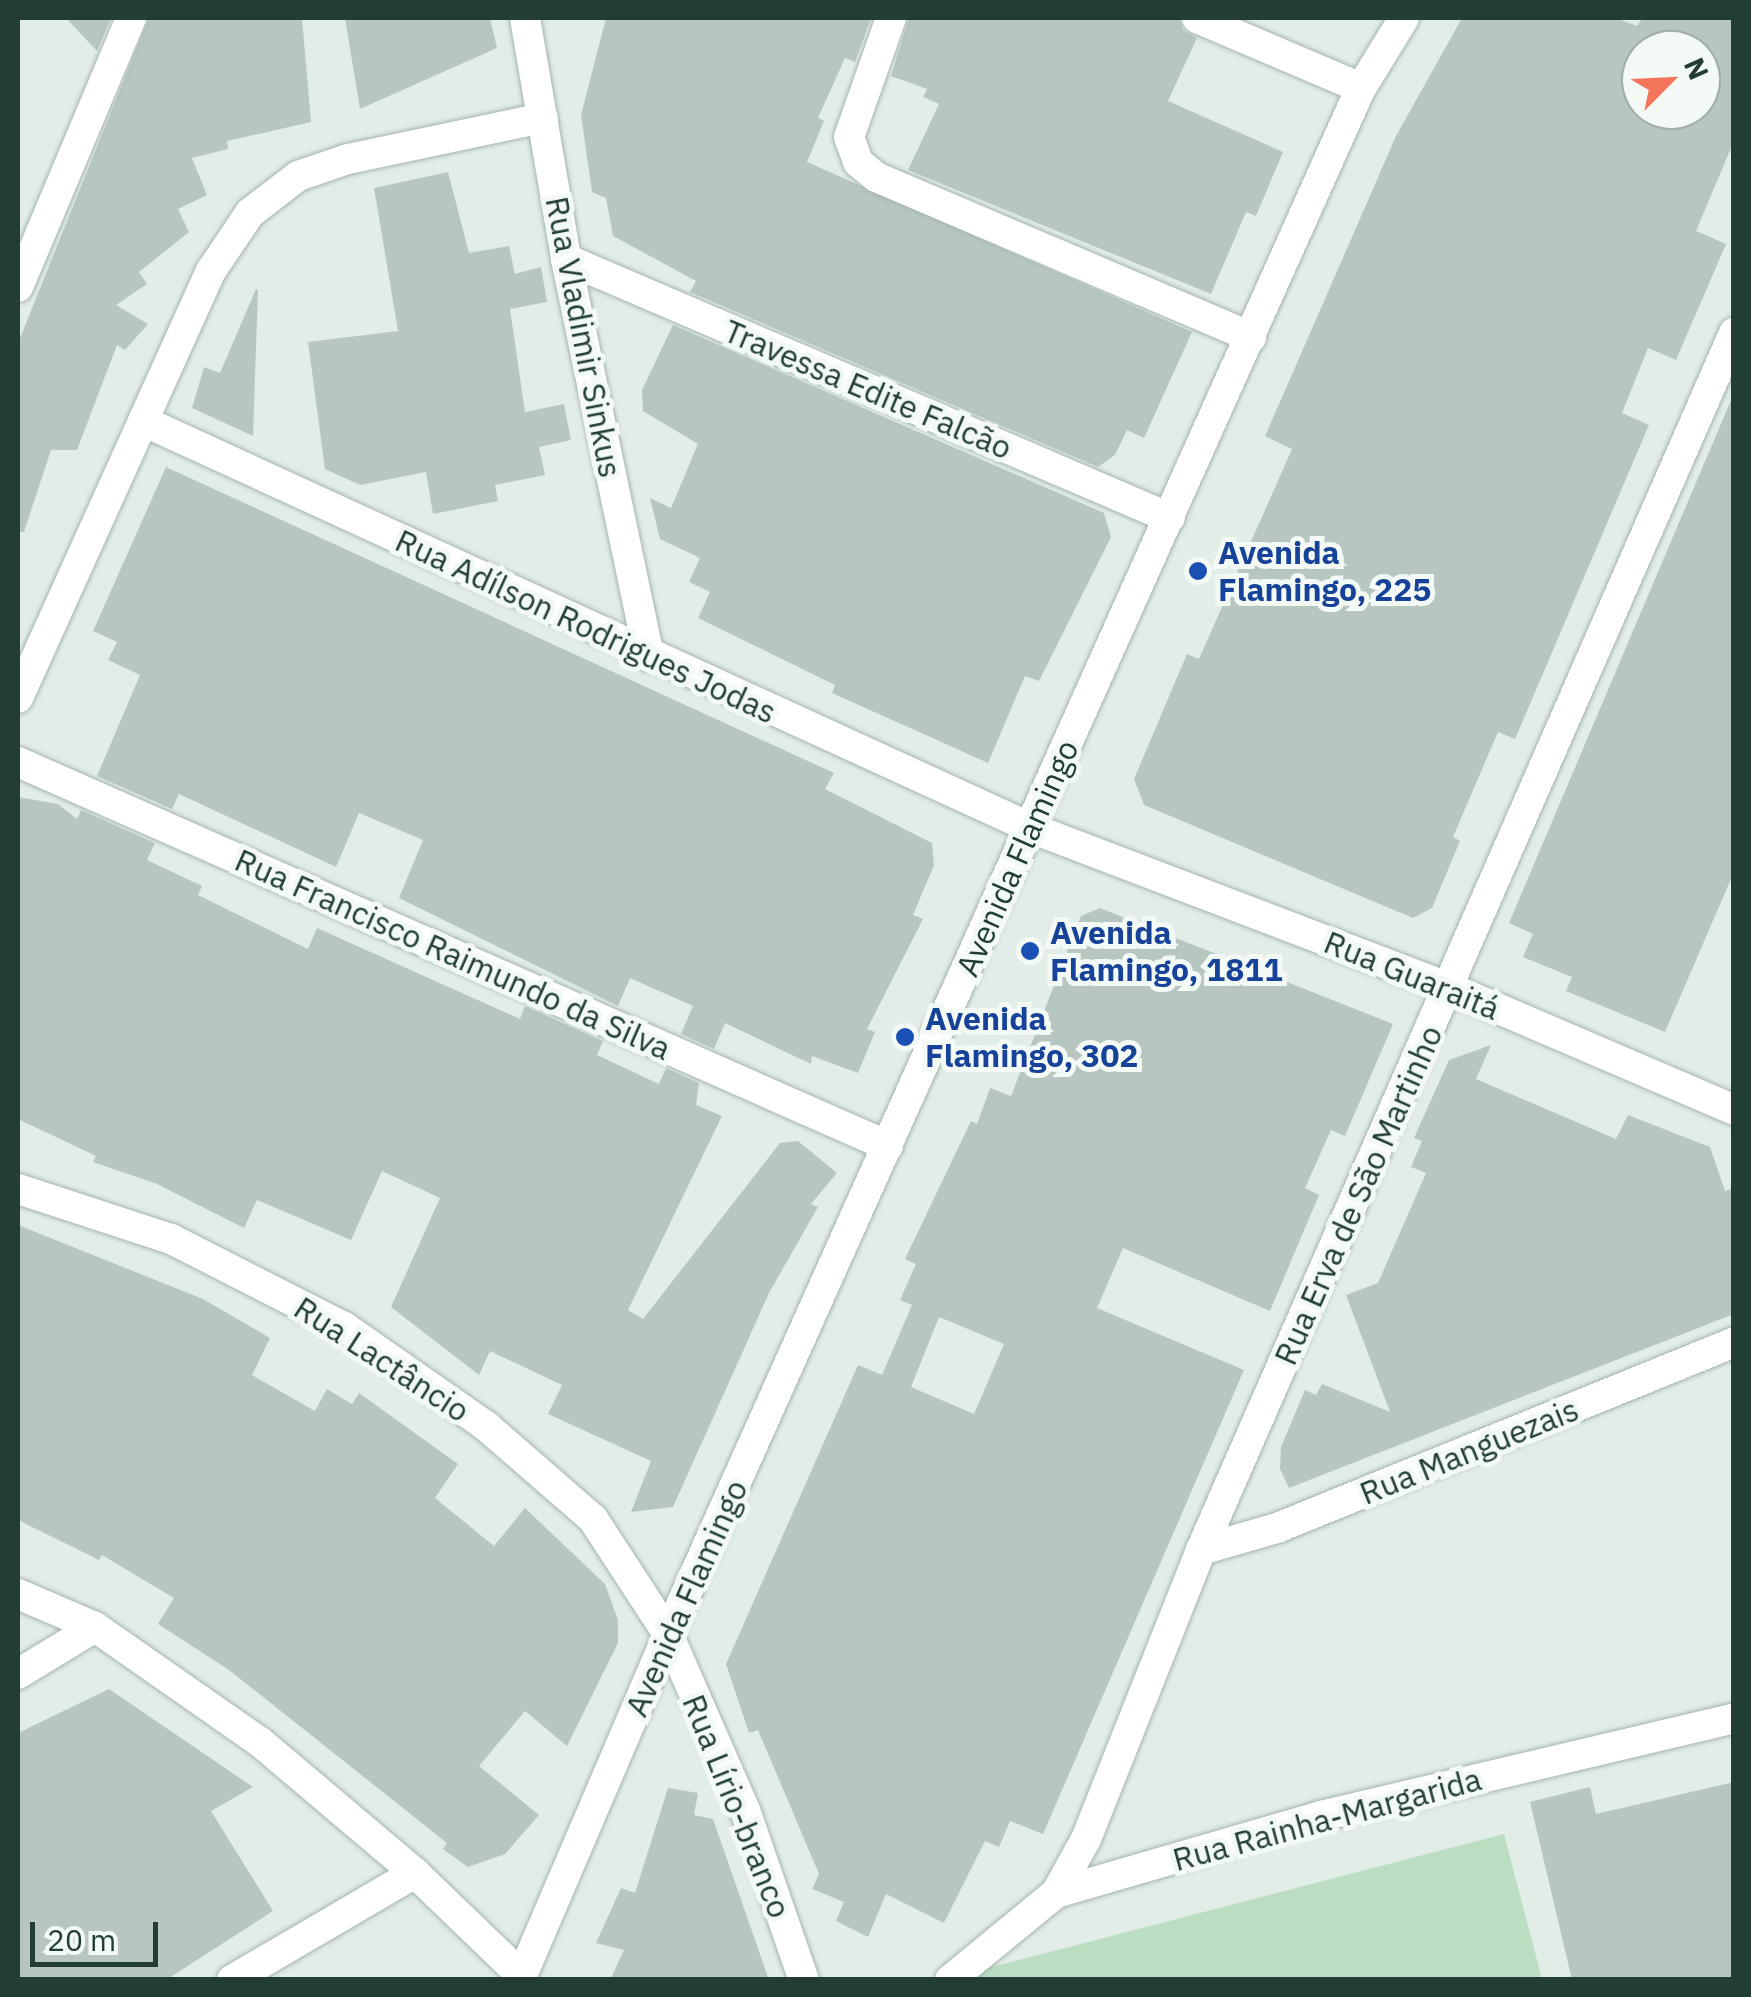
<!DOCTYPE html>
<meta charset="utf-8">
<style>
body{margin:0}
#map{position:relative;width:1751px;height:1997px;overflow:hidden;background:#e2ede7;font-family:"IBM Plex Sans",sans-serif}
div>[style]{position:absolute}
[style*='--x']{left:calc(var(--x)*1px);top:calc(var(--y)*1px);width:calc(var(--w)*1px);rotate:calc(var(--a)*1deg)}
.green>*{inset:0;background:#bbdec2}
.building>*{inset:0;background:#b7c7c0}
.roads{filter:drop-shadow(0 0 2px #a5b5ae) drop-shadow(0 0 2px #a5b5ae)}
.street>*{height:30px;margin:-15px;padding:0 15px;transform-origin:15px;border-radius:15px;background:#fff}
.secondary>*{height:30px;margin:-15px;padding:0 15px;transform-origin:15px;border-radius:15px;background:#fff}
.dots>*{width:28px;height:28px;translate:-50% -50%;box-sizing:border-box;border:5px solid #f3f9f5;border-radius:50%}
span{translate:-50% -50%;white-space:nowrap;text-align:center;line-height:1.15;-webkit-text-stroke:10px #f3f9f5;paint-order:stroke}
.street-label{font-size:32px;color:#223e34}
.transit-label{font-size:32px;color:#164399;font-weight:700}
.left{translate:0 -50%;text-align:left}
.frame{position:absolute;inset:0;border:20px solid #223e34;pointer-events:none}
.north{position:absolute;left:1621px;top:30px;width:100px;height:100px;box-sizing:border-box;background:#f3f9f5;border:2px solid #9faea8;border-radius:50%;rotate:66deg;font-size:28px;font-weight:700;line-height:40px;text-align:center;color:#223e34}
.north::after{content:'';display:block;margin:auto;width:35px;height:45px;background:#f47559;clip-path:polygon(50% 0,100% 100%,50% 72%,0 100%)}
.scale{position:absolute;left:30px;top:1922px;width:128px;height:45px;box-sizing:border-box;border:5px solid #223e34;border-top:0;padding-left:12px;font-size:30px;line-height:35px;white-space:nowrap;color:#223e34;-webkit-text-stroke:8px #f3f9f5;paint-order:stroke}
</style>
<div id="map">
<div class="green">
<i style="clip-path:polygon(1504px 1834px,1542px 1979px,971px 1980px,969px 1973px)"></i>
</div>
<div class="building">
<i style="clip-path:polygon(66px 18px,111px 18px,97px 51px)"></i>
<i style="clip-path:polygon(149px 18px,302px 18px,311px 122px,227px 141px,228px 149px,192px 158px,207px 195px,178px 209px,189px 232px,139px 272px,147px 284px,116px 305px,148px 324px,125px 350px,117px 345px,77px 450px,51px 450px,24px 532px,18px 532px,18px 343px)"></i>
<i style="clip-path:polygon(345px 18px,490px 18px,497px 48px,360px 109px)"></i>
<i style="clip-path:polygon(606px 18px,871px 18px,855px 62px,845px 58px,818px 118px,824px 121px,807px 162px,1192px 332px,1144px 438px,1127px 430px,1115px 455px,1098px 467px,690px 292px,696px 281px,613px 236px,606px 198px,592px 192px,581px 115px)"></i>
<i style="clip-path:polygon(909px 18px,1179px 18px,1183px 30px,1197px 38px,1168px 101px,1283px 152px,1256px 216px,1246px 212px,1211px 294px,908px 170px,939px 104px,923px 97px,927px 89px,891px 76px)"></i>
<i style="clip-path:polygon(evenodd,1462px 18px,1615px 18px,1637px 26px,1642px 18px,1734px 18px,1734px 141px,1696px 231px,1726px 244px,1676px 360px,1648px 348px,1622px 413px,1649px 425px,1515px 739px,1498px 732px,1453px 837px,1460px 841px,1432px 908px,1413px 918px,1144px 805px,1134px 779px,1187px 654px,1199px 659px,1292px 449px,1265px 436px,1283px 395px,1396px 136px,1462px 18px,1641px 50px,1701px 50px,1701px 110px,1641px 110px,1641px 50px)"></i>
<i style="clip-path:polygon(448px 172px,469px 253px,509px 246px,515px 274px,541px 267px,547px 302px,510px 309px,525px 412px,564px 404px,571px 440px,539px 447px,545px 475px,495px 485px,498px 501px,433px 514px,426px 472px,360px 485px,325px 469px,308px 342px,398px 331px,374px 188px)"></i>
<i style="clip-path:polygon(256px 289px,258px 290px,253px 436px,192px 408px,204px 367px,220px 373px)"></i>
<i style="clip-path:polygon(673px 325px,1104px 513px,1111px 537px,1039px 681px,1025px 676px,988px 763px,832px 693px,835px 685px,698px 618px,710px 592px,689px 582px,700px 558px,660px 539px,650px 498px,671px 508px,698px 444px,643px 411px,642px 390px)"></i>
<i style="clip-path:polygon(1734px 393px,1734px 872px,1665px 1032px,1566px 991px,1572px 977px,1523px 957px,1533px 934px,1509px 923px)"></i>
<i style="clip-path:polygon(166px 467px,834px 773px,825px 789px,932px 843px,934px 865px,913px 915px,923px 919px,867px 1029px,875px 1032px,858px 1073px,812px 1056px,811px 1064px,725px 1023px,714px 1049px,681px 1034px,693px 1006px,630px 978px,618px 1006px,399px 898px,423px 840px,359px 813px,336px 867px,179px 794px,172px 809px,97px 776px,140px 675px,108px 660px,117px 642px,93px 631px)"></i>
<i style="clip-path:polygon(18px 797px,58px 804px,77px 819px,81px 810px,155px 843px,147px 860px,202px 886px,198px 895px,308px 949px,317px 928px,520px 1019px,525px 1006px,603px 1041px,597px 1055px,659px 1084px,666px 1068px,699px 1083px,696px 1105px,722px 1116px,628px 1310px,643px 1319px,780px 1143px,798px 1141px,837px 1173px,811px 1204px,818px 1207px,769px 1293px,673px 1507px,631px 1512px,651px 1461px,548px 1414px,562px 1385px,490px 1351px,479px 1375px,391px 1307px,440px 1198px,382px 1171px,351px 1240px,257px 1200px,244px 1228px,157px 1184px,93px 1162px,96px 1156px,18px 1119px)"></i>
<i style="clip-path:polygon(evenodd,1100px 908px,1393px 1024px,1345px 1136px,1331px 1130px,1305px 1188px,1319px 1195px,1270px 1311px,1123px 1248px,1097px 1308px,1244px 1370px,1043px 1834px,1010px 1821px,999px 1847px,985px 1841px,944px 1923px,886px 1894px,868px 1937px,836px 1921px,844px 1902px,812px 1889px,819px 1874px,758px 1730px,749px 1733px,726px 1664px,858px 1365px,882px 1375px,912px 1305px,900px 1300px,916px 1264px,905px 1259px,971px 1121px,977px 1124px,990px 1088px,1011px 1096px,1081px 916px,1100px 908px,939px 1317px,1004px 1344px,974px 1414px,911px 1387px,939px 1317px)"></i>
<i style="clip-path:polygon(1491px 1045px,1476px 1079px,1616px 1139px,1628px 1115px,1710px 1147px,1725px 1191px,1734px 1188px,1734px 1314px,1289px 1488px,1280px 1469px,1281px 1447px,1305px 1390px,1316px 1395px,1322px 1384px,1390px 1412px,1346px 1295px,1378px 1283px,1426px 1173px,1411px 1167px,1422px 1141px,1414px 1138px,1449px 1060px)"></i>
<i style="clip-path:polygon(18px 1225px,203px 1299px,270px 1338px,252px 1375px,315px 1411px,327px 1389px,352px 1404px,359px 1393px,458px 1464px,435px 1498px,494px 1546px,525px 1508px,605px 1584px,618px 1620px,618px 1643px,567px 1746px,525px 1711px,479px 1766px,539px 1815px,505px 1854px,468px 1867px,443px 1849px,447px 1843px,229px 1670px,158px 1624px,174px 1598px,102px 1555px,99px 1560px,18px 1520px)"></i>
<i style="clip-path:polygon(109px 1689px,253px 1787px,211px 1811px,273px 1911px,166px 1980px,18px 1980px,18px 1733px)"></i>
<i style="clip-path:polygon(1734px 1782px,1734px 1980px,1572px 1980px,1530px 1802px,1590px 1787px,1596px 1814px)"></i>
<i style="clip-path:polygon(668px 1788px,698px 1793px,694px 1815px,713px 1819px,769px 1980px,610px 1980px,624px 1950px,596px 1943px,621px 1888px,635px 1893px)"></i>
</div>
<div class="roads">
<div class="street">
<i style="--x:525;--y:18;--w:244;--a:80.3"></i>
<i style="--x:566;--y:259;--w:406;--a:78.2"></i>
<i style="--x:891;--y:18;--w:126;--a:109.4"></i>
<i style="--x:849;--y:137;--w:27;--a:70"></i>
<i style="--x:858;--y:162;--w:23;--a:40"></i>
<i style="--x:876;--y:177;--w:408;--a:23.1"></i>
<i style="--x:1197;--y:18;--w:178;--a:23.1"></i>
<i style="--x:566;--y:259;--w:657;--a:23.21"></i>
<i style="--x:18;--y:287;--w:292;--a:-67.2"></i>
<i style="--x:143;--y:421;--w:977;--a:24.62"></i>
<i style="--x:18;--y:698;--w:469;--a:-65.7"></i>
<i style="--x:211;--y:271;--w:70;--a:-56.1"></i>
<i style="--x:250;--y:213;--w:61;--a:-37.6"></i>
<i style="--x:298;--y:176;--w:53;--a:-18.8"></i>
<i style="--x:348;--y:159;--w:199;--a:-11.9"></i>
<i style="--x:18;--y:762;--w:951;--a:23.82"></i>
<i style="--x:1201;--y:1550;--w:79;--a:-16.1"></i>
<i style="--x:1277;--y:1528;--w:493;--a:-22.1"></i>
<i style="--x:18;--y:1594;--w:84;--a:23.2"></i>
<i style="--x:95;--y:1627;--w:201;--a:34.9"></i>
<i style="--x:260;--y:1742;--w:203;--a:40.2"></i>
<i style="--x:415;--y:1873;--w:149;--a:43.9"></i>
<i style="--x:668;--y:1634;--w:192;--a:66.4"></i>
<i style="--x:745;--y:1810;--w:180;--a:70.9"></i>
<i style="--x:18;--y:1674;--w:90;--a:-31.4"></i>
<i style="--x:1056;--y:1893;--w:62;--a:-60.9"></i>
<i style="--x:1086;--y:1839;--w:311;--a:-68.3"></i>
<i style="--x:1201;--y:1550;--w:1329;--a:-66.35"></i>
<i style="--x:232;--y:1980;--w:212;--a:-30.3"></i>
<i style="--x:950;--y:1980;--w:137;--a:-39.4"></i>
<i style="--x:1056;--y:1893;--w:276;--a:-16.2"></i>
<i style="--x:1321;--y:1816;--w:424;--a:-13.3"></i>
</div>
<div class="secondary">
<i style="--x:1031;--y:828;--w:449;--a:20.9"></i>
<i style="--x:1450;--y:988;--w:309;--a:23.2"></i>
<i style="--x:18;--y:1189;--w:161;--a:18.1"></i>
<i style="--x:171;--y:1239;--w:194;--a:27"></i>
<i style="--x:344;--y:1327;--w:173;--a:34.9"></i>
<i style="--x:486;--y:1426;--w:142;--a:41"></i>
<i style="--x:593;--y:1519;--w:137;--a:56.9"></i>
<i style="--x:520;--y:1980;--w:376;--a:-66.8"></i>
<i style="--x:668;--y:1634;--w:1694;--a:-65.86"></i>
<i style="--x:1361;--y:88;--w:82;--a:-58.4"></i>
</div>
</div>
<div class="dots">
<i style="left:1198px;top:571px;background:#1a4fb4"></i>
<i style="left:1030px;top:951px;background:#1a4fb4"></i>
<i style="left:905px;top:1037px;background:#1a4fb4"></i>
</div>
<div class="street-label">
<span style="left:584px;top:337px;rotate:79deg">Rua Vladimir Sinkus</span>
<span style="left:868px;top:389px;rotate:23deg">Travessa Edite Falcão</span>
<span style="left:586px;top:626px;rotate:25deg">Rua Adílson Rodrigues Jodas</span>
<span style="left:1017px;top:858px;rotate:-66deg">Avenida Flamingo</span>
<span style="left:453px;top:954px;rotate:24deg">Rua Francisco Raimundo da Silva</span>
<span style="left:1412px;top:975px;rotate:22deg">Rua Guaraitá</span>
<span style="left:1358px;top:1195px;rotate:-66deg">Rua Erva de São Martinho</span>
<span style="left:382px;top:1359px;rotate:33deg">Rua Lactâncio</span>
<span style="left:1469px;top:1451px;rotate:-22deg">Rua Manguezais</span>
<span style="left:686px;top:1598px;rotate:-66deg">Avenida Flamingo</span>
<span style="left:737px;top:1806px;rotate:68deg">Rua Lírio-branco</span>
<span style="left:1327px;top:1819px;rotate:-15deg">Rua Rainha-Margarida</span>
</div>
<div class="transit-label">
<span class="left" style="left:1218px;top:571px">Avenida<br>Flamingo, 225</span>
<span class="left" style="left:1050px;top:951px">Avenida<br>Flamingo, 1811</span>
<span class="left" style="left:925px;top:1037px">Avenida<br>Flamingo, 302</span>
</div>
<div class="frame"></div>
<div class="north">N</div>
<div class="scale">20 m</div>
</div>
